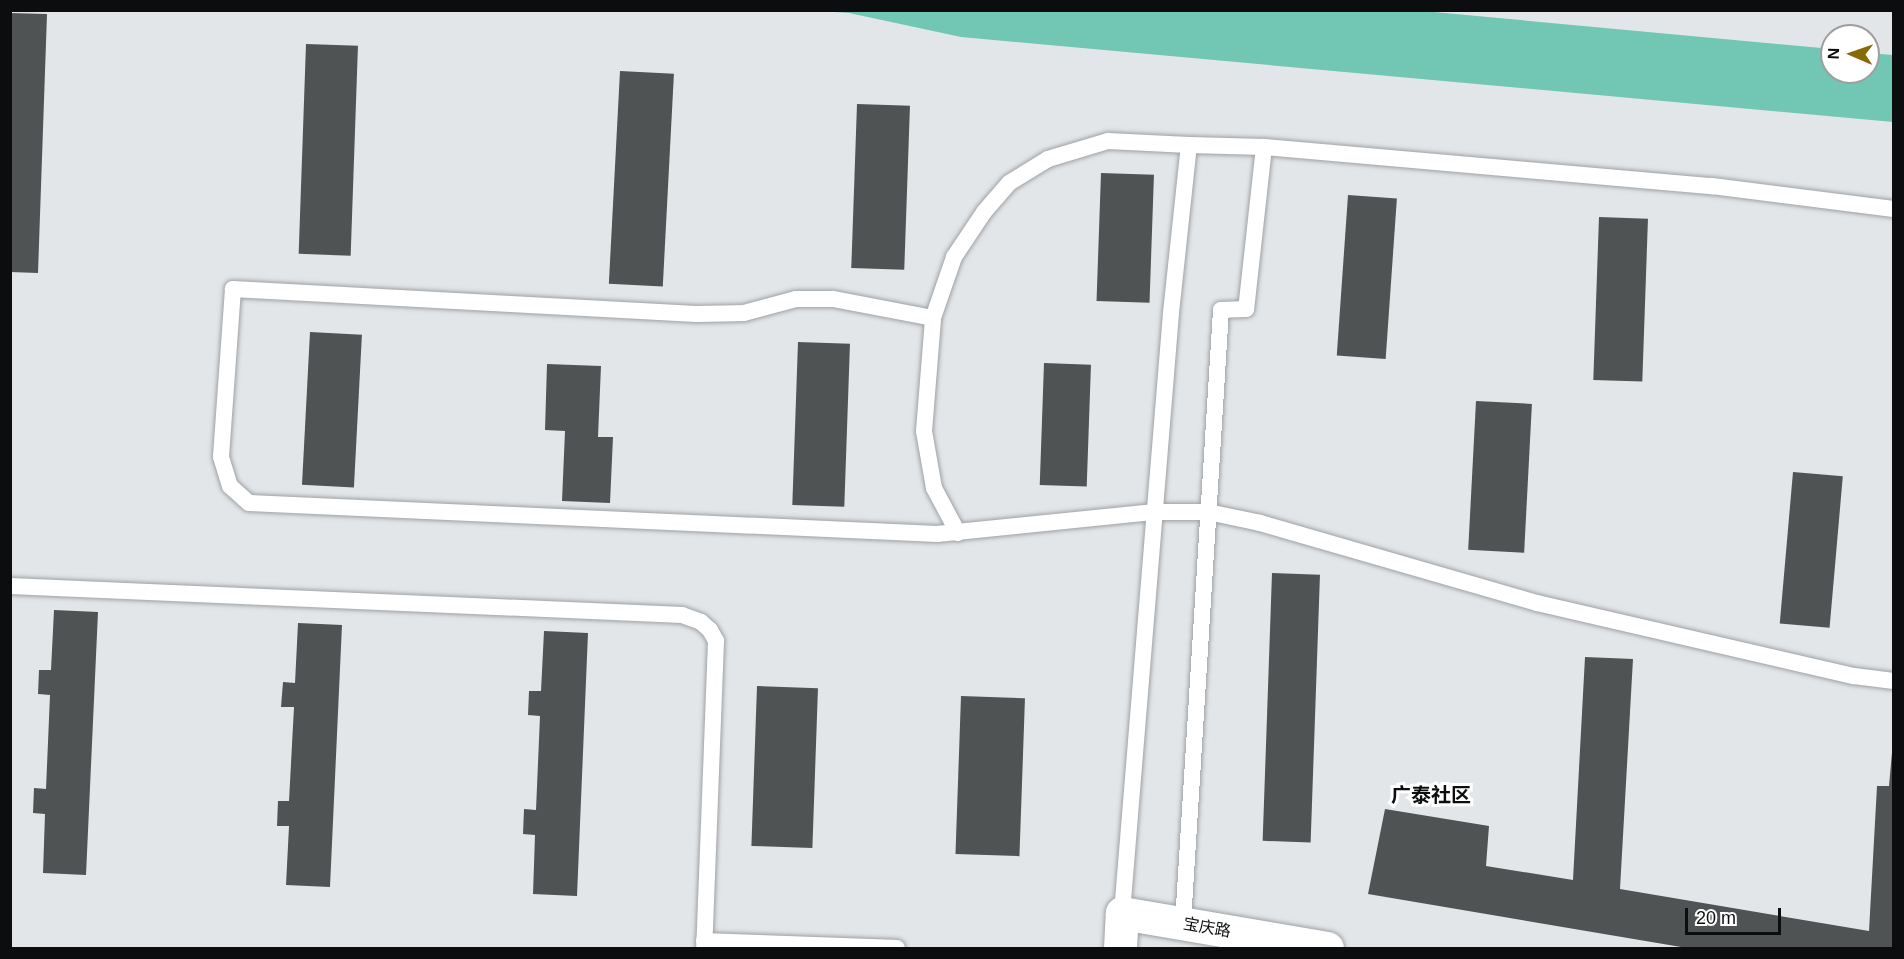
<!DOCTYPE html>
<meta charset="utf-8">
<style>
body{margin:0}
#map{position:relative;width:1904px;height:959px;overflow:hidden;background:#e3e6e9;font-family:Arial,"Noto Sans SC",sans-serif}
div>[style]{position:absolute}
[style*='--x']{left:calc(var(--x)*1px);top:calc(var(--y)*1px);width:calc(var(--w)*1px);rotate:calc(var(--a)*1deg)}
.water>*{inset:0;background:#72c7b4}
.building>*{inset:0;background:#4f5354;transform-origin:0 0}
.roads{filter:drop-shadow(0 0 2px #9ea2a4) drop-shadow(0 0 2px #9ea2a4)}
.service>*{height:16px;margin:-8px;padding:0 8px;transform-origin:8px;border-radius:8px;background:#fff}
.secondary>*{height:33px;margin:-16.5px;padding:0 16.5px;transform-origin:16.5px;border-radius:16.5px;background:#fff}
span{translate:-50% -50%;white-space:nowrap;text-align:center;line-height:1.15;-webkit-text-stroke:6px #fff;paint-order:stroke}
.street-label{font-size:16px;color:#0c0d0e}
.quarter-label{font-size:20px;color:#0c0d0e;font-weight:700}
.frame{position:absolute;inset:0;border:12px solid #0c0d0e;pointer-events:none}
.north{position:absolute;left:1820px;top:24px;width:60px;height:60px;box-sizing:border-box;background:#fff;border:2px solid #9e9e9f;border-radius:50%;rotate:272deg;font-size:16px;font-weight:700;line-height:24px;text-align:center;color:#0c0d0e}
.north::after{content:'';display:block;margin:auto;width:21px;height:27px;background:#876a06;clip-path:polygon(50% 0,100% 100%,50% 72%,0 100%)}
.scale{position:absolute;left:1685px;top:908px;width:96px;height:27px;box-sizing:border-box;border:3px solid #0c0d0e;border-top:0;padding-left:8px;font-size:18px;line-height:21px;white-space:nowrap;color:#0c0d0e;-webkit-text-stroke:4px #fff;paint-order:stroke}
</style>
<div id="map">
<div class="water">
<i style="clip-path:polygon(1412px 10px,1832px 49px,1832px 72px,1868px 72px,1868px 53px,1893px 55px,1893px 122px,961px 37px,849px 13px,820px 11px)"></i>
</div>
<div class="building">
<i style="clip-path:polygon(10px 13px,47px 14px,38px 273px,10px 272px)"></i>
<i style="left:306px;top:44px;width:52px;height:210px;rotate:2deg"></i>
<i style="left:620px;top:71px;width:54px;height:213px;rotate:3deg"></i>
<i style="left:857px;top:104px;width:53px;height:164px;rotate:2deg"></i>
<i style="left:1101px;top:173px;width:53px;height:128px;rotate:2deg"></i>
<i style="left:1348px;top:195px;width:49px;height:161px;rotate:4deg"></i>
<i style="left:1599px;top:217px;width:49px;height:163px;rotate:2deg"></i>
<i style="left:310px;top:332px;width:52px;height:153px;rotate:3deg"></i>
<i style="left:798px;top:342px;width:52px;height:163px;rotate:2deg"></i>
<i style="left:1044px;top:363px;width:47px;height:122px;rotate:2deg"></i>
<i style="clip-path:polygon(547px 364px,601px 366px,598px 437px,613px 437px,610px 503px,562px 501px,565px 431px,545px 430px)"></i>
<i style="left:1476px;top:401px;width:56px;height:149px;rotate:3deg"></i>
<i style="left:1793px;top:472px;width:50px;height:152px;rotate:5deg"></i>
<i style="left:1272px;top:573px;width:48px;height:268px;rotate:2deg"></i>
<i style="clip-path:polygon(54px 610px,98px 612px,86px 875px,43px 873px,45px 814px,33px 813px,34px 788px,46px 789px,50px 695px,38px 694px,39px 670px,51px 670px)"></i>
<i style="clip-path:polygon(298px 623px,342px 625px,330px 887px,286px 885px,289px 826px,277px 826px,278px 801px,289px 801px,294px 707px,281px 707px,283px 682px,295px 683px)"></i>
<i style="clip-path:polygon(544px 631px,588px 633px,577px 896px,533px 894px,535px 835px,523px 834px,524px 809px,536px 810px,540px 716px,528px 715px,529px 691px,541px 691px)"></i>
<i style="clip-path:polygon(1585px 657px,1633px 659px,1620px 889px,1869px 931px,1877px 786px,1889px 786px,1894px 730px,1894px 948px,1687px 948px,1368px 894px,1385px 809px,1489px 826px,1486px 866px,1573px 880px)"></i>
<i style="left:757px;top:686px;width:61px;height:160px;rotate:2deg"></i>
<i style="left:961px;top:696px;width:64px;height:158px;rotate:2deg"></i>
</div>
<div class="roads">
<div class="service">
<i style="--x:1264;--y:147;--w:450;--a:5"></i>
<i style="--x:1712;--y:186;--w:183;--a:7.2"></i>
<i style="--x:933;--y:318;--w:102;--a:-169.2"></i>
<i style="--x:833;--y:299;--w:37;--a:180"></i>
<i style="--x:796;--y:299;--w:54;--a:164.9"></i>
<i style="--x:744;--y:313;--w:48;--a:178.8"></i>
<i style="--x:696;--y:314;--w:464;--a:-176.9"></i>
<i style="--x:233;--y:289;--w:168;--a:94.1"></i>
<i style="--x:221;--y:457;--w:30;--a:73"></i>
<i style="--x:230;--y:486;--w:25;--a:42"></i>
<i style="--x:249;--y:503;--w:689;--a:2.58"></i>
<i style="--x:937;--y:534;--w:219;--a:-5.8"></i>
<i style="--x:1155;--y:512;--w:53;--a:0"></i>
<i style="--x:1208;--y:512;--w:53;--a:11.9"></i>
<i style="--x:1260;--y:523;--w:288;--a:16.1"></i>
<i style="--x:1537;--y:603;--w:325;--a:13"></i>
<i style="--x:1854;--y:676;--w:40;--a:7.1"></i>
<i style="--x:958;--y:533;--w:51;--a:-118.1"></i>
<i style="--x:934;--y:488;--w:58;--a:-100"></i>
<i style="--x:924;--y:431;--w:113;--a:-85.4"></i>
<i style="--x:933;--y:318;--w:65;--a:-71"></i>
<i style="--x:954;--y:257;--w:54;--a:-56.3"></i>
<i style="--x:984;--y:212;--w:38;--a:-49"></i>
<i style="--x:1009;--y:183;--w:46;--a:-31.6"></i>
<i style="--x:1048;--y:159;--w:63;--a:-16.7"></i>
<i style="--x:1108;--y:141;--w:81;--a:2.8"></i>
<i style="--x:10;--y:586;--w:673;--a:2.47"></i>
<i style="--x:682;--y:615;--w:20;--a:20"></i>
<i style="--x:701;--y:622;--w:12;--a:42"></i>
<i style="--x:710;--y:630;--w:13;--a:61"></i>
<i style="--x:716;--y:641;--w:307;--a:92.2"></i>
<i style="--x:1122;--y:913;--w:602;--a:-85.33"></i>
<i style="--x:1171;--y:313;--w:169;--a:-83.9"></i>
<i style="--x:1189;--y:145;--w:75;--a:1.5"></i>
<i style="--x:1264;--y:147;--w:163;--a:96.3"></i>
<i style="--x:1246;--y:309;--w:25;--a:178"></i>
<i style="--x:1221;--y:310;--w:614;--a:93.55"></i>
<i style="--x:704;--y:941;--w:193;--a:2.1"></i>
</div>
<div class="secondary">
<i style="--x:1120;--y:948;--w:35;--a:-87"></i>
<i style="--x:1122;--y:913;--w:208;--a:9.7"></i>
</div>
</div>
<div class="street-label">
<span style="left:1207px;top:928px;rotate:10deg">宝庆路</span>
</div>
<div class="quarter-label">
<span style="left:1431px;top:795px">广泰社区</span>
</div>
<div class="frame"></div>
<div class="north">N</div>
<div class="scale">20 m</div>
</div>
